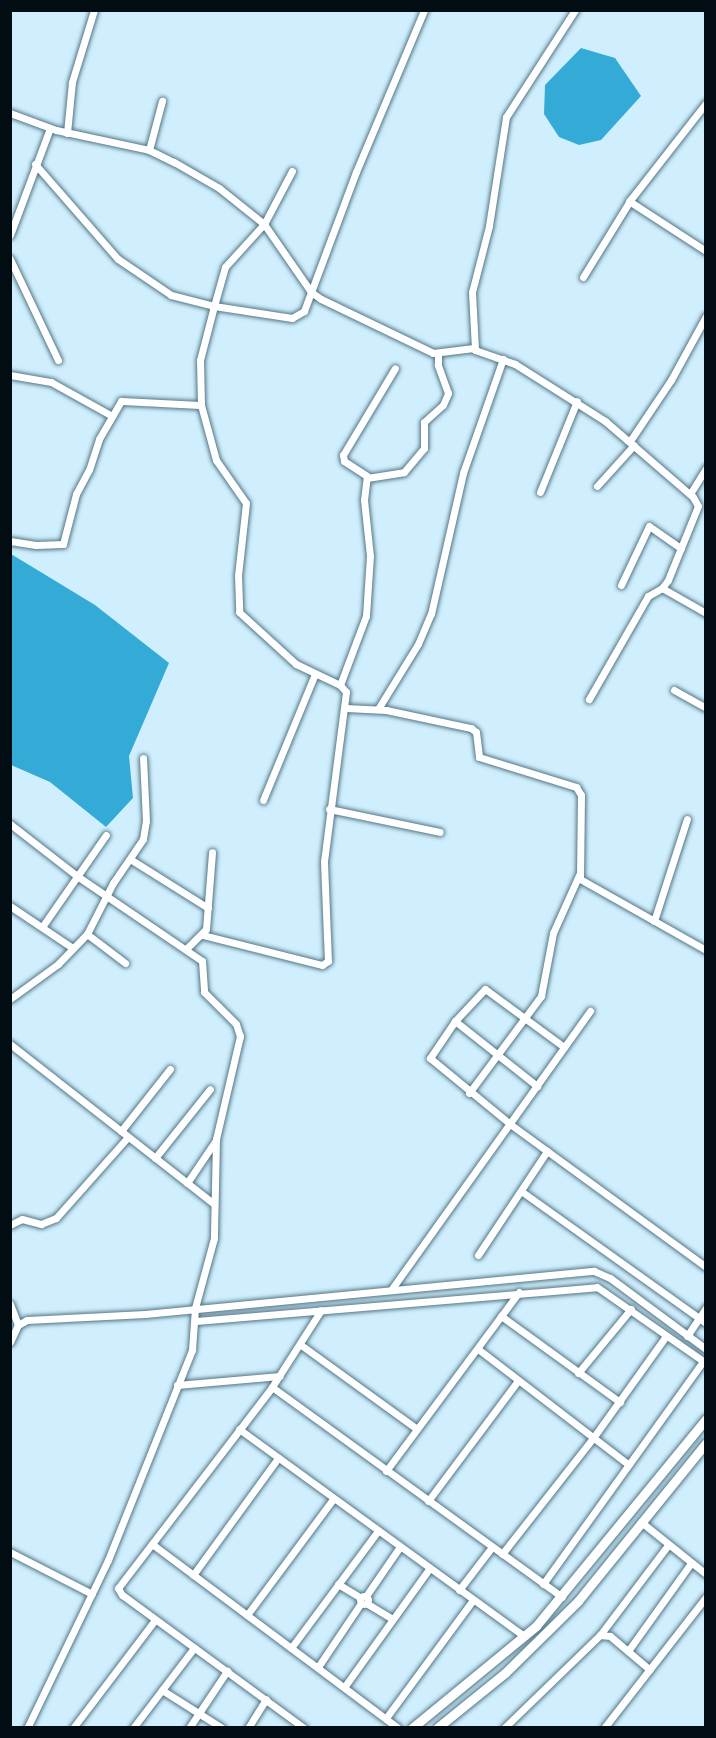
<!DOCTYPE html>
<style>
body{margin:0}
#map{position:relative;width:716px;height:1738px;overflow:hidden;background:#d0effe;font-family:"IBM Plex Sans",sans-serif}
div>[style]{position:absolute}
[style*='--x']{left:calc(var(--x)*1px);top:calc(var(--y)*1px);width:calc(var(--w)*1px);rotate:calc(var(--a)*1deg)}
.water>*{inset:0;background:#34aad6}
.roads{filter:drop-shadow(0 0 2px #537686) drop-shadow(0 0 2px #537686)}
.minor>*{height:7px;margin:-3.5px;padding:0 3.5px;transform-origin:3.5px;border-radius:3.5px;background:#fff}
.minor>.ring{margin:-3.5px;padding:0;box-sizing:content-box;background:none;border:7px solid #fff;border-radius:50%}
.tertiary>*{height:9px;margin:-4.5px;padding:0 4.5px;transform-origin:4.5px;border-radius:4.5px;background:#fff}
span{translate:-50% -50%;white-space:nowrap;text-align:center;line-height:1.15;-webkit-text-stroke:6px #f0f8fb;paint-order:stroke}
.frame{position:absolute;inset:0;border:12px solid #020d13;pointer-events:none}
</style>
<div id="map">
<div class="water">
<i style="clip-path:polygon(581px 48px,615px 58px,641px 96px,601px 140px,579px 145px,559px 137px,544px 114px,545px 85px)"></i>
<i style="clip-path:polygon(11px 554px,95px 605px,169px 663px,129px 756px,133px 798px,106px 827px,50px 782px,11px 765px)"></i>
</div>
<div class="roads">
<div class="minor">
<i style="--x:575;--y:10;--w:127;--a:122.8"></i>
<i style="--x:506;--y:117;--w:110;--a:98.9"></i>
<i style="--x:489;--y:226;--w:68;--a:104.4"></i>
<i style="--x:472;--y:292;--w:58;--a:87"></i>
<i style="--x:475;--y:350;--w:42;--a:19.3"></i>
<i style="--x:515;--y:364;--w:107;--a:32.3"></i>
<i style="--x:605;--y:421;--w:116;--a:40.8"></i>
<i style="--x:693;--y:497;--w:10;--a:61"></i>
<i style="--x:698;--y:506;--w:80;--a:112.1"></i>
<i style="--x:668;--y:580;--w:10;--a:127"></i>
<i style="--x:662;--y:588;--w:16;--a:150"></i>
<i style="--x:648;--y:596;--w:119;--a:119.8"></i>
<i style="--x:10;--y:113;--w:49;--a:20.3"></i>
<i style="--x:56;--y:130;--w:95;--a:12.1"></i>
<i style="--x:149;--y:150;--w:28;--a:26"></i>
<i style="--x:174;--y:162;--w:52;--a:30"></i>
<i style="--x:219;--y:188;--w:58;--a:38.7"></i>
<i style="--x:264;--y:224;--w:83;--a:55.3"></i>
<i style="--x:311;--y:292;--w:12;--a:35"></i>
<i style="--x:321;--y:299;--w:124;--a:25.7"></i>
<i style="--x:433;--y:353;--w:41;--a:-7"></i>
<i style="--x:67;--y:133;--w:51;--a:-84.4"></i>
<i style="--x:72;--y:82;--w:75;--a:-73"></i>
<i style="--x:149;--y:150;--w:51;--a:-75.1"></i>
<i style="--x:35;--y:164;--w:126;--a:48.9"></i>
<i style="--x:118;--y:259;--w:64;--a:34.2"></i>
<i style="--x:171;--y:295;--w:44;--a:14.3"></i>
<i style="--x:214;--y:306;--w:56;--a:104.5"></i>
<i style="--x:200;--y:360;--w:45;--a:88.7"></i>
<i style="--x:201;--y:405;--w:57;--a:74.7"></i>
<i style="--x:216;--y:460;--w:52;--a:55.1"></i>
<i style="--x:246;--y:503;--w:72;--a:96.3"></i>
<i style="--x:238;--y:575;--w:37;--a:88"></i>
<i style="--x:239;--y:612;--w:77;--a:42.4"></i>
<i style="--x:296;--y:664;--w:49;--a:25.5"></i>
<i style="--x:340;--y:685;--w:9;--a:49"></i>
<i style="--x:346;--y:692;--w:171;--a:97.4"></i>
<i style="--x:324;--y:862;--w:99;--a:87.7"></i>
<i style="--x:328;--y:961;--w:7;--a:146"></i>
<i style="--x:322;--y:965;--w:123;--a:-165.9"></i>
<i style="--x:292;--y:171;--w:60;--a:117.8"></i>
<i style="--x:264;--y:224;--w:58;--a:132.2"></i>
<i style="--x:225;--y:267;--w:41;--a:105.8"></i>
<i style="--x:214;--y:306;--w:79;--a:8.7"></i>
<i style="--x:292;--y:318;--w:14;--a:-30"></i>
<i style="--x:304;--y:311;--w:148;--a:-69.5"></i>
<i style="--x:356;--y:172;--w:176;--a:-67.2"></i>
<i style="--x:629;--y:201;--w:92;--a:33"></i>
<i style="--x:10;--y:235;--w:114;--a:-69.5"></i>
<i style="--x:10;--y:259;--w:112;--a:64.6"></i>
<i style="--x:583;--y:277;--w:92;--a:-58.4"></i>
<i style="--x:631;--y:199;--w:122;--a:-52"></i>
<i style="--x:10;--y:375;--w:42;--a:9.7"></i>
<i style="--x:51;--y:382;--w:70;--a:29.1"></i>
<i style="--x:630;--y:441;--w:73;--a:-56.1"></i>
<i style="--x:671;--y:380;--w:73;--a:-61.3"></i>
<i style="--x:367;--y:478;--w:37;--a:-9"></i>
<i style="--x:404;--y:472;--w:31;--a:-50"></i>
<i style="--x:424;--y:448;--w:26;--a:-90"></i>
<i style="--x:424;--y:422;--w:25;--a:-42"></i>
<i style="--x:443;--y:405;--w:13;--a:-67"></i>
<i style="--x:448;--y:393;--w:30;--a:-110"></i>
<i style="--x:438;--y:365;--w:11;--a:-90"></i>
<i style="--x:597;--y:486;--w:55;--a:-47.9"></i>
<i style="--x:540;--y:492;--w:98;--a:-67.9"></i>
<i style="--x:690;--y:494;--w:31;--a:-58"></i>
<i style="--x:10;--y:541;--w:26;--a:9"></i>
<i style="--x:36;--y:545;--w:27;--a:-2"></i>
<i style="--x:63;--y:544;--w:52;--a:-75.4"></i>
<i style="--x:76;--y:494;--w:27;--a:-62"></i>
<i style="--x:89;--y:470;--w:33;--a:-72"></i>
<i style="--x:99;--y:439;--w:44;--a:-59.9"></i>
<i style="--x:121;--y:401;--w:80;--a:2.9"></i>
<i style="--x:621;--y:585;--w:65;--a:-64.6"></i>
<i style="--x:649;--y:526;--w:39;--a:35"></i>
<i style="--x:662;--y:588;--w:51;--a:29.6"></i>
<i style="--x:340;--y:685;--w:74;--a:-69.4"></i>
<i style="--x:366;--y:616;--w:60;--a:-86.2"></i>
<i style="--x:370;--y:556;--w:56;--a:-96.1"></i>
<i style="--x:364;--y:500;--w:24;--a:-83"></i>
<i style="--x:367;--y:476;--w:27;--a:-147"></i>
<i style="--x:344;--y:461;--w:6;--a:-99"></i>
<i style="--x:343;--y:455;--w:101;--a:-59.1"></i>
<i style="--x:674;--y:690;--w:37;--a:29"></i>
<i style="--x:346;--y:708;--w:40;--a:2.9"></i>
<i style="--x:386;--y:710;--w:87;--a:12"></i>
<i style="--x:471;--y:728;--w:6;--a:39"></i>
<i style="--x:476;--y:732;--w:25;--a:83"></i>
<i style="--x:479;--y:757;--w:102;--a:17.2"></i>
<i style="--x:576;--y:787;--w:9;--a:58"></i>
<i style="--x:581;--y:795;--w:84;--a:90.7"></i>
<i style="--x:580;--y:879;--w:145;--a:29.4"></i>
<i style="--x:378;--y:709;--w:76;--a:-58.4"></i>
<i style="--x:418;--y:644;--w:33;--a:-67"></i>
<i style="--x:431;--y:614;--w:145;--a:-77.2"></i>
<i style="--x:463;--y:473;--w:121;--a:-70.7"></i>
<i style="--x:263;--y:800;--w:136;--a:-67.6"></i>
<i style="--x:329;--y:809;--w:113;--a:11.7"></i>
<i style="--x:10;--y:824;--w:85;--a:37.8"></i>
<i style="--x:77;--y:876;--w:151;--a:34.2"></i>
<i style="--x:202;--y:961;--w:31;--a:86"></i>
<i style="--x:204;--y:992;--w:45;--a:45"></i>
<i style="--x:236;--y:1024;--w:13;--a:72"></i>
<i style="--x:240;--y:1036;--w:106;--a:103.1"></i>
<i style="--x:216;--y:1139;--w:99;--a:91.2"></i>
<i style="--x:214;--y:1238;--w:73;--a:105.2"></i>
<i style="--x:195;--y:1308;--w:42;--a:94.1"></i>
<i style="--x:192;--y:1350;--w:226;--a:111.8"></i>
<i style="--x:108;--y:1560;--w:187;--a:115.7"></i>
<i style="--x:130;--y:859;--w:92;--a:32.1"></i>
<i style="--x:10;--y:906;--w:73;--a:33.9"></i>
<i style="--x:654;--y:921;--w:107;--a:-72.1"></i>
<i style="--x:42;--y:927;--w:112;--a:-55.2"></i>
<i style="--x:87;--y:934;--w:48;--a:37.3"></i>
<i style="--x:186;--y:949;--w:28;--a:-45"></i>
<i style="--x:206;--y:929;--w:77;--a:-85.5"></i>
<i style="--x:10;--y:999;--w:59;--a:-36.1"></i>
<i style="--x:58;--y:964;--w:42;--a:-46"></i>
<i style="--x:87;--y:934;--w:57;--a:-63"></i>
<i style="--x:113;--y:883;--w:53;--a:-55.7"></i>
<i style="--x:143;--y:839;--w:18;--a:-81"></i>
<i style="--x:146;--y:821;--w:63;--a:-92.7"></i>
<i style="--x:455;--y:1021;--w:105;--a:38.4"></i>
<i style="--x:10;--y:1044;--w:259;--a:38.1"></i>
<i style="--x:564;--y:1047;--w:98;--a:-143.7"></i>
<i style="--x:485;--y:989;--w:44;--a:133.2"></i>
<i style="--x:455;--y:1021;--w:45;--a:124"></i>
<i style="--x:430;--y:1058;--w:104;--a:39.5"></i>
<i style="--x:510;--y:1124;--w:243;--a:36.1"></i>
<i style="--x:469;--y:1093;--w:121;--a:-53.4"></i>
<i style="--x:541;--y:996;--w:64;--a:-79.2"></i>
<i style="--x:553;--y:933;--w:64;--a:-65.9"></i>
<i style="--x:121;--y:1131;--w:79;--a:-51.7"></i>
<i style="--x:155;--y:1158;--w:88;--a:-51.4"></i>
<i style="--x:187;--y:1183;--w:52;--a:-56"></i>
<i style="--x:521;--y:1191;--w:227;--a:35.5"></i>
<i style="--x:10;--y:1225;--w:13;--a:-27"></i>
<i style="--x:22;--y:1219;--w:20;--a:15"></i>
<i style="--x:41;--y:1224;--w:16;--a:-22"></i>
<i style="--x:56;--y:1218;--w:108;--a:-48.4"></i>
<i style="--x:478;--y:1255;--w:125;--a:-56.4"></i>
<i style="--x:391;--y:1290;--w:343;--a:-54.5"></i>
<i style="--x:10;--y:1304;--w:22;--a:69"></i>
<i style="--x:501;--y:1316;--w:147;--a:35.9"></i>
<i style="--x:196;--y:1321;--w:402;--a:-4.8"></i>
<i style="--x:597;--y:1287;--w:133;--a:34.9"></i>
<i style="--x:687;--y:1336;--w:34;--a:-56"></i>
<i style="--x:10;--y:1342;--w:19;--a:-65"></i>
<i style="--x:18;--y:1325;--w:10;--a:-29"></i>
<i style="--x:27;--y:1320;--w:118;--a:-2.9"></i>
<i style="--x:145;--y:1314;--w:451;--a:-5.5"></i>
<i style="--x:594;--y:1271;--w:17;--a:24"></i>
<i style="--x:610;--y:1278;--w:119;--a:36.5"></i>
<i style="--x:301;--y:1345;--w:143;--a:35.9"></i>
<i style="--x:478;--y:1349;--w:190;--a:37.5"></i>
<i style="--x:578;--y:1373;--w:83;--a:-50.4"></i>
<i style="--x:177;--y:1385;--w:103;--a:-5"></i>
<i style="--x:272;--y:1387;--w:358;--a:35.9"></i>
<i style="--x:239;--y:1429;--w:352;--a:36"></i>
<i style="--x:386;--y:1471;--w:223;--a:-53.4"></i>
<i style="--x:428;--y:1501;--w:149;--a:-53.2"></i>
<i style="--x:641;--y:1522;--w:83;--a:38.7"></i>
<i style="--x:152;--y:1544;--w:307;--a:36.8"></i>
<i style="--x:10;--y:1552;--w:92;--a:27.1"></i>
<i style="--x:502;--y:1554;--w:147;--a:-51.9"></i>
<i style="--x:593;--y:1438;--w:125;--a:-54.4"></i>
<i style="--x:193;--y:1575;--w:145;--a:-54"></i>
<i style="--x:338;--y:1584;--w:26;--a:31"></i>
<i style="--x:543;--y:1584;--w:274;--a:-54.3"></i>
<i style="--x:459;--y:1590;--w:54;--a:-52.5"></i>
<i class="ring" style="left:360px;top:1596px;width:1px;height:1px"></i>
<i style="--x:366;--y:1596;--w:58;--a:-55.5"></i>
<i style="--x:366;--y:1603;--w:31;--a:31"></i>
<i style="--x:247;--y:1615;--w:144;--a:-53.4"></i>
<i style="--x:600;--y:1635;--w:113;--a:-52.9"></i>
<i style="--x:291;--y:1648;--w:144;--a:-53.4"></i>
<i style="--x:628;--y:1651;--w:108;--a:-54.4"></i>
<i style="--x:318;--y:1667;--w:77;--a:-56.1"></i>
<i style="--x:345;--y:1686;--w:144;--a:-54.3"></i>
<i style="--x:162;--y:1690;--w:71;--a:32.3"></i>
<i style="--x:386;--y:1718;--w:147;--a:-53.6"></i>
<i style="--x:73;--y:1728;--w:136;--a:-52.8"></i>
<i style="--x:133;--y:1728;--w:101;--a:-52.7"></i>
<i style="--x:189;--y:1728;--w:69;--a:-56.3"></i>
<i style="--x:248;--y:1728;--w:34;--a:-58"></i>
<i style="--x:304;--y:1728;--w:225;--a:-143.8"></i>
<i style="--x:122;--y:1595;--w:8;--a:-120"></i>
<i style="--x:118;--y:1588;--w:253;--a:-52.5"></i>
<i style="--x:272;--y:1387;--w:91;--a:-57.5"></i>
<i style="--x:504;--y:1728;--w:134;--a:-44.1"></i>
<i style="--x:600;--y:1635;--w:10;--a:6"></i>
<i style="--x:610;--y:1636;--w:52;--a:40.4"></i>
<i style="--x:604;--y:1728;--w:166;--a:-52.1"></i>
</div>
<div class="tertiary">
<i style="--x:412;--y:1728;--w:161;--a:-39.4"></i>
<i style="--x:536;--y:1626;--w:268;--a:-50.6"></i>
<i style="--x:437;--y:1728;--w:87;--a:-39"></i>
<i style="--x:505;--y:1673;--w:103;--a:-44.6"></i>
<i style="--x:578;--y:1601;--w:203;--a:-51"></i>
</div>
</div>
<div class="frame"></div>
</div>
